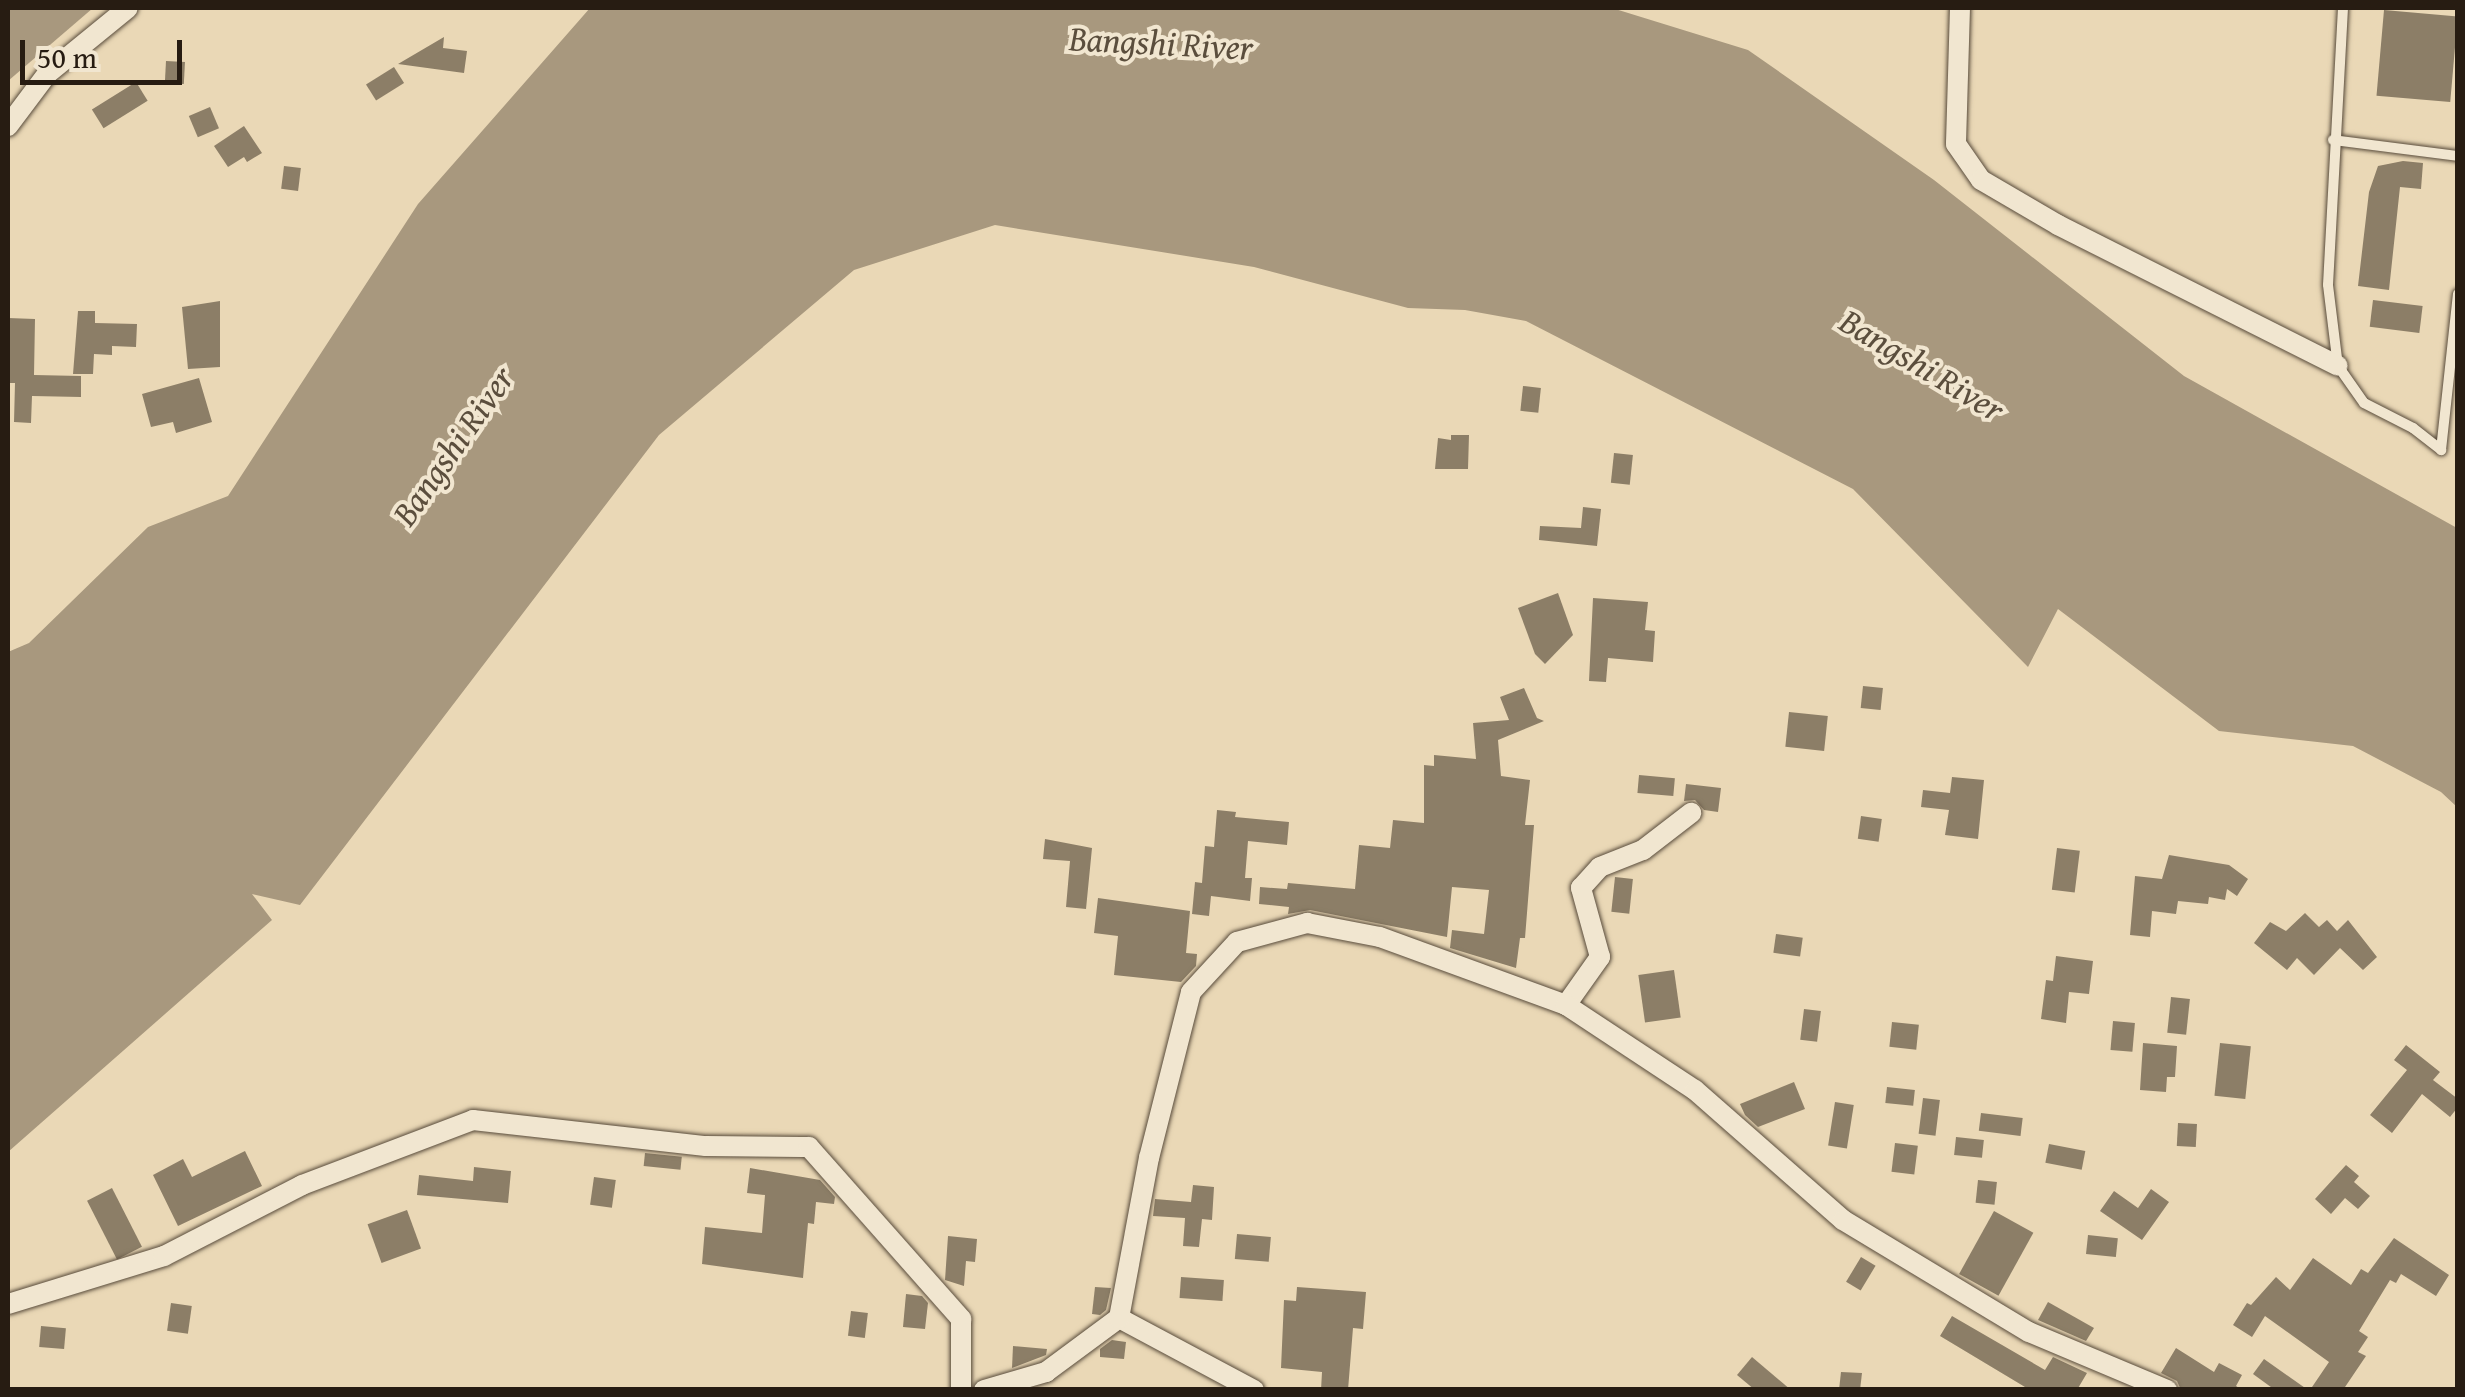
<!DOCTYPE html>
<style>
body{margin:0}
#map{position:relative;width:2465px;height:1397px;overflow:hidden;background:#ead8b6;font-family:"Gentium Book Plus",serif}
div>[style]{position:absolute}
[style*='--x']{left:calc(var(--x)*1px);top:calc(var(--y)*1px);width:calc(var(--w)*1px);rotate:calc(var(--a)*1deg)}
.water>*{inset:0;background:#a8987e}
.building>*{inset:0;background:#8c7e67;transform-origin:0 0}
.roads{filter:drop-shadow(0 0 2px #584b3b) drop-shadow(0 0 2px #584b3b)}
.lane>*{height:10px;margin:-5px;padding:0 5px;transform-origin:5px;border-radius:5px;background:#f1e6d0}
.street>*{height:20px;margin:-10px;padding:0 10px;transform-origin:10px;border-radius:10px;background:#f1e6d0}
span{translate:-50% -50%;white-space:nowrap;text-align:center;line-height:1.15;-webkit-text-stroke:8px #f1e6d0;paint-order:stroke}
.water-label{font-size:35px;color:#5b4e3d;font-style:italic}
.frame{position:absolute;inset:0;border:10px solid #271c12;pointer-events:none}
.scale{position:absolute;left:20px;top:40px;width:162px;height:45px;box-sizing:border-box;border:5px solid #271c12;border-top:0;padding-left:12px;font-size:30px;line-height:35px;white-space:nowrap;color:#271c12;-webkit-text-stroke:8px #f1e6d0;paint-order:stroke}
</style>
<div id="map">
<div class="water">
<i style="clip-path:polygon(8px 8px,93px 8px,8px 81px)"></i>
<i style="clip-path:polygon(590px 8px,1612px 8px,1748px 50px,1934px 180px,2184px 376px,2457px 528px,2457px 807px,2441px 792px,2353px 746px,2219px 731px,2058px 609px,2028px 667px,1853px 489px,1526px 321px,1465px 310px,1408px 308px,1254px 267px,995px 225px,854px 270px,659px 435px,300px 905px,252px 894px,272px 920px,8px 1152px,8px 652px,29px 643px,148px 527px,228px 496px,418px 204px)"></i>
</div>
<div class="building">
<i style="left:2384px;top:10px;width:74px;height:86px;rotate:5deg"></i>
<i style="clip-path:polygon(444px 37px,443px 48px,467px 51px,464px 73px,398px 64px)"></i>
<i style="left:166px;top:61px;width:19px;height:22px;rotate:3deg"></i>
<i style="left:394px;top:67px;width:19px;height:33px;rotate:58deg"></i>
<i style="left:136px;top:82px;width:22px;height:52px;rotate:58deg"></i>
<i style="left:210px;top:107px;width:23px;height:23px;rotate:67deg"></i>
<i style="clip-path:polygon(244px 126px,262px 153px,247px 162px,244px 157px,228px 167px,214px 146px)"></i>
<i style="clip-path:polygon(2403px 161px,2423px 163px,2421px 189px,2400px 187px,2389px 290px,2358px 286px,2369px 192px,2378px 166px)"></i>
<i style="left:284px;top:166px;width:17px;height:23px;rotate:7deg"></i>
<i style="left:2373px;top:300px;width:50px;height:27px;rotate:7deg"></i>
<i style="clip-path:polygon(220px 301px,220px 367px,188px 369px,182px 307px)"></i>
<i style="clip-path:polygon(78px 311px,95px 311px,95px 323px,137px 324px,136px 347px,112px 346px,112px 355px,94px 354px,93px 374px,73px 374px)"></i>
<i style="clip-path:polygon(8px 318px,35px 319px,34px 375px,81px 376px,81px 397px,32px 396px,31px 423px,14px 422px,15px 383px,8px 383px)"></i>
<i style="clip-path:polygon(199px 378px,212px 422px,176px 433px,173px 422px,151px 427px,142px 394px)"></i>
<i style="left:1523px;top:386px;width:18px;height:25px;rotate:6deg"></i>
<i style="clip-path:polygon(1451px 435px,1469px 435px,1468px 469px,1435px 469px,1438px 438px,1451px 440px)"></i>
<i style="left:1614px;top:453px;width:19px;height:30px;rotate:6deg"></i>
<i style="clip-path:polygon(1583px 507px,1601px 509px,1597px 546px,1539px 540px,1540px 526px,1581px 528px)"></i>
<i style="clip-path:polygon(1558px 593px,1573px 635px,1545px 664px,1535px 654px,1518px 608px)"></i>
<i style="clip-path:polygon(1593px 598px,1648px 602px,1645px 630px,1655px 631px,1653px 662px,1608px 658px,1606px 682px,1589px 681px)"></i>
<i style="left:1863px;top:686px;width:20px;height:22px;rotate:6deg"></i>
<i style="clip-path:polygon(1524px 688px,1537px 718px,1544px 721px,1498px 740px,1501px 776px,1530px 780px,1525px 825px,1534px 825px,1525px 938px,1520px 938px,1516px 968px,1450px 948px,1452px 930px,1484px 934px,1489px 890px,1452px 887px,1447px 937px,1310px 910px,1288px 914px,1289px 907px,1259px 904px,1260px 887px,1287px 889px,1288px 883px,1355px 889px,1359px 845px,1390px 848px,1393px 820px,1424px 823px,1424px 765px,1434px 766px,1434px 755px,1476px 759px,1473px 723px,1509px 720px,1500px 697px)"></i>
<i style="left:1789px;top:712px;width:39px;height:35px;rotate:6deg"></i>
<i style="left:1639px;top:775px;width:36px;height:18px;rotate:5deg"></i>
<i style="clip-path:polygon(1952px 777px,1984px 780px,1978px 839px,1945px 835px,1949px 810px,1921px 807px,1923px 790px,1950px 793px)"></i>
<i style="clip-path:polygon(1686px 784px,1721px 788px,1718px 812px,1704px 810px,1695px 800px,1684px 801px)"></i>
<i style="clip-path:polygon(1217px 810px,1236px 812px,1235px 817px,1289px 822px,1287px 845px,1248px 841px,1245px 878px,1252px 878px,1250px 901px,1211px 896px,1209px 916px,1192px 914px,1195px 882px,1202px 883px,1205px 846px,1214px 847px)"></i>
<i style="left:1861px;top:816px;width:21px;height:23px;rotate:8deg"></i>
<i style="clip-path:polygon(1045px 839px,1092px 848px,1086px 909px,1066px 907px,1070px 861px,1043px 859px)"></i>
<i style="left:2057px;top:848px;width:23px;height:42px;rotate:7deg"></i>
<i style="clip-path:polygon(2169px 855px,2229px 865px,2248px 879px,2237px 896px,2227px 889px,2225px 900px,2209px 897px,2208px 904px,2178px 901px,2176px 914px,2152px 911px,2150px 937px,2130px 935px,2135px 876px,2162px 879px)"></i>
<i style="left:1615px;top:877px;width:18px;height:35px;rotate:6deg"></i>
<i style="clip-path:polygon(1098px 898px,1190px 911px,1186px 953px,1197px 954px,1196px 966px,1181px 982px,1114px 975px,1118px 936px,1094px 933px)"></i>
<i style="clip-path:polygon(2305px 913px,2319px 927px,2327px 920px,2337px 931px,2348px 920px,2377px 957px,2363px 970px,2340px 948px,2314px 975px,2297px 958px,2287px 970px,2254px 943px,2270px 922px,2286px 931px)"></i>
<i style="left:1776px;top:934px;width:27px;height:19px;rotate:8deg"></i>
<i style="clip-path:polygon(2056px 956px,2093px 961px,2089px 994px,2069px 992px,2066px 1023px,2041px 1019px,2046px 980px,2053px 981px)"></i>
<i style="left:1674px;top:970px;width:48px;height:36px;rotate:82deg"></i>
<i style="left:2171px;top:997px;width:19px;height:36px;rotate:6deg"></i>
<i style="left:1804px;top:1009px;width:17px;height:31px;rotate:7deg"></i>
<i style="left:2113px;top:1021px;width:22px;height:29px;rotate:5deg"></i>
<i style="left:1892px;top:1022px;width:27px;height:25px;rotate:6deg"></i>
<i style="clip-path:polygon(2143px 1043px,2177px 1046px,2175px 1077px,2167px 1077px,2166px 1092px,2140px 1090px)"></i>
<i style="left:2220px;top:1043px;width:31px;height:53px;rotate:6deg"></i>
<i style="clip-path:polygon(2406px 1045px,2440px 1072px,2433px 1080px,2458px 1099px,2458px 1107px,2450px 1117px,2422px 1094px,2392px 1133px,2370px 1115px,2407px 1070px,2394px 1060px)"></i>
<i style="clip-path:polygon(1794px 1082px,1805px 1109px,1758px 1127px,1745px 1115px,1740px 1104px)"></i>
<i style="left:1887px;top:1087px;width:28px;height:16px;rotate:6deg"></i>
<i style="left:1923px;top:1098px;width:17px;height:36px;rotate:7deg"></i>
<i style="left:1835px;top:1102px;width:19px;height:44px;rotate:9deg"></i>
<i style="left:1981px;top:1113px;width:42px;height:18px;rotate:7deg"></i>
<i style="left:2178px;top:1123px;width:19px;height:23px;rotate:3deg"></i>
<i style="left:1956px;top:1137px;width:28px;height:18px;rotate:6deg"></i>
<i style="left:1895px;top:1143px;width:23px;height:29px;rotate:7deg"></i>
<i style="left:2049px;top:1144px;width:37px;height:19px;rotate:11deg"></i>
<i style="clip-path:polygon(245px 1151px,262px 1186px,178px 1226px,153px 1175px,183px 1159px,192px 1177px)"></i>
<i style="left:645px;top:1153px;width:37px;height:13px;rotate:6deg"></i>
<i style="clip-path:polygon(2346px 1165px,2359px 1176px,2354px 1182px,2370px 1196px,2358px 1209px,2345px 1198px,2331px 1214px,2315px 1199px)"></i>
<i style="clip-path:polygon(474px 1167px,511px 1171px,508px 1203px,417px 1195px,419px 1175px,473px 1181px)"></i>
<i style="clip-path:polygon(750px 1168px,820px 1180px,835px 1197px,834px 1204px,816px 1202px,814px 1224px,808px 1223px,803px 1278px,702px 1264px,705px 1227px,762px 1233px,765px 1195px,747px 1193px)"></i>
<i style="left:594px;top:1177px;width:22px;height:28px;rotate:8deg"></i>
<i style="left:1978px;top:1180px;width:19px;height:23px;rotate:6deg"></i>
<i style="clip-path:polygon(1193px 1185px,1214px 1187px,1212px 1220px,1202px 1219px,1199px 1247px,1183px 1246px,1185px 1218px,1153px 1216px,1155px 1199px,1191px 1202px)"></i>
<i style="left:112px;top:1188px;width:66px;height:28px;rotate:63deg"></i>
<i style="clip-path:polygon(2151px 1189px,2169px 1202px,2142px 1240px,2100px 1211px,2114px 1191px,2138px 1208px)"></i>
<i style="left:407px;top:1210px;width:41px;height:42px;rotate:70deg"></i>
<i style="left:1994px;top:1211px;width:45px;height:72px;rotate:29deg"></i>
<i style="left:1237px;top:1234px;width:34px;height:25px;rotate:5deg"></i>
<i style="left:2088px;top:1235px;width:30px;height:19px;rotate:6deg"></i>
<i style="clip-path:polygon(948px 1236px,977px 1239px,975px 1262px,966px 1261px,964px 1286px,945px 1280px)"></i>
<i style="clip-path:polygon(2394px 1238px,2449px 1275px,2436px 1296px,2401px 1274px,2396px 1283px,2390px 1280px,2359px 1331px,2368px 1337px,2358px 1352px,2366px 1356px,2343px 1390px,2310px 1390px,2329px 1362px,2265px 1316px,2252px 1337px,2233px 1325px,2247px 1303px,2251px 1305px,2276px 1277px,2290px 1290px,2313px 1258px,2351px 1285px,2361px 1269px,2368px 1273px)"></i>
<i style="left:1861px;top:1257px;width:17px;height:29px;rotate:31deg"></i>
<i style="left:1181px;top:1277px;width:43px;height:21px;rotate:4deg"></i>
<i style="clip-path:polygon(1095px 1287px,1111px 1288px,1106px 1310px,1100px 1315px,1092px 1314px)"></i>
<i style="clip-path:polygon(1297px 1287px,1366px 1292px,1363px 1329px,1353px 1328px,1348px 1390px,1321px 1390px,1322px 1372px,1281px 1368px,1284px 1300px,1296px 1301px)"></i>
<i style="clip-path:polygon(906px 1294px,922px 1296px,928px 1303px,925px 1329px,903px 1327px)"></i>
<i style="clip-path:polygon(2048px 1302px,2094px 1328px,2086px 1341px,2038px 1320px)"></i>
<i style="left:171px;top:1303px;width:21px;height:28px;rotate:8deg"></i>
<i style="left:851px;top:1311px;width:17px;height:25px;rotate:7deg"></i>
<i style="clip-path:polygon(1952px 1316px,2045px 1370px,2053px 1357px,2087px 1373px,2077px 1390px,2030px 1390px,1940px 1336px)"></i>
<i style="left:41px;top:1326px;width:25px;height:21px;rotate:5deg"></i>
<i style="clip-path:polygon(1112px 1340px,1126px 1342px,1124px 1359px,1100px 1357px,1100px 1349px)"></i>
<i style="clip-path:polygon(1013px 1346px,1047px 1349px,1046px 1355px,1012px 1368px)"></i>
<i style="clip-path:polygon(2176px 1348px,2214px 1372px,2219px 1363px,2242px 1375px,2236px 1386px,2242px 1390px,2181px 1390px,2177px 1381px,2161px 1373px)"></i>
<i style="clip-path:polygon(1752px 1357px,1791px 1390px,1755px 1390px,1737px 1375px)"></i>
<i style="clip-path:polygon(2264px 1359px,2308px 1390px,2275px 1390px,2253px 1374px)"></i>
<i style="clip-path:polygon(1841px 1372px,1862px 1373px,1860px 1390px,1839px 1390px)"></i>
</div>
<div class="roads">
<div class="lane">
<i style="--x:2343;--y:8;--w:277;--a:93.1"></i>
<i style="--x:2328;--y:285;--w:82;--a:83"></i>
<i style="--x:2338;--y:366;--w:45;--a:54.9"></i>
<i style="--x:2364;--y:403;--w:55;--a:27"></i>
<i style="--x:2413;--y:428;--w:36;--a:38"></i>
<i style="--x:2441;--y:450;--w:157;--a:-83.8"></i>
<i style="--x:2333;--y:140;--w:126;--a:7.3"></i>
</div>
<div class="street">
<i style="--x:1960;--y:8;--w:136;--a:91.7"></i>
<i style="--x:1956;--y:144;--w:44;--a:55.2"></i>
<i style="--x:1981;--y:180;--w:89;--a:30.3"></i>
<i style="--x:2058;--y:225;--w:313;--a:26.7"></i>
<i style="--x:8;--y:126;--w:65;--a:-53.1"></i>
<i style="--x:47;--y:74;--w:104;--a:-39.2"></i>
<i style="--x:1566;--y:1005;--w:59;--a:-54.7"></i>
<i style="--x:1600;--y:957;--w:72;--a:-105.4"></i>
<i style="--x:1581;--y:888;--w:28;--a:-48"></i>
<i style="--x:1600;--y:867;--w:46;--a:-21.6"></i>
<i style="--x:1643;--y:850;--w:61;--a:-37.6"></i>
<i style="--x:8;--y:1304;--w:163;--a:-17.1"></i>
<i style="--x:164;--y:1256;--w:155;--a:-27.2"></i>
<i style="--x:302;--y:1185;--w:183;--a:-20.8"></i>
<i style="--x:473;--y:1120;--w:234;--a:6.4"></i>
<i style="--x:706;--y:1146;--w:103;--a:0.6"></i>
<i style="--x:809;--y:1147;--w:230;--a:48.5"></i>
<i style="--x:961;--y:1319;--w:71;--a:90"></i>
<i style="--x:1119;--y:1318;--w:153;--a:28.1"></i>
<i style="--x:984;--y:1390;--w:65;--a:-16.2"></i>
<i style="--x:1046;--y:1372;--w:91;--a:-36.5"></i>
<i style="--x:1119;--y:1318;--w:163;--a:-79.4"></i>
<i style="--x:1149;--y:1158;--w:171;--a:-75.8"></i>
<i style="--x:1191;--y:992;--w:68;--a:-47.4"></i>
<i style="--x:1237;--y:942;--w:73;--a:-15.2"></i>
<i style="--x:1307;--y:923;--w:74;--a:10.9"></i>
<i style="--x:1380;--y:937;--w:198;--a:20.1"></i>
<i style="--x:1566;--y:1005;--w:154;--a:33.4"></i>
<i style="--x:1695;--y:1090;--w:197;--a:41.3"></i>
<i style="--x:1843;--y:1220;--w:217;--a:31.1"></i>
<i style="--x:2029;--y:1332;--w:150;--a:22.8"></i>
</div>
</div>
<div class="water-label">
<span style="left:1161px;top:43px;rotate:3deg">Bangshi River</span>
<span style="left:1922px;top:365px;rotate:31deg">Bangshi River</span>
<span style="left:453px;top:446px;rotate:-55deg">Bangshi River</span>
</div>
<div class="frame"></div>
<div class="scale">50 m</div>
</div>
